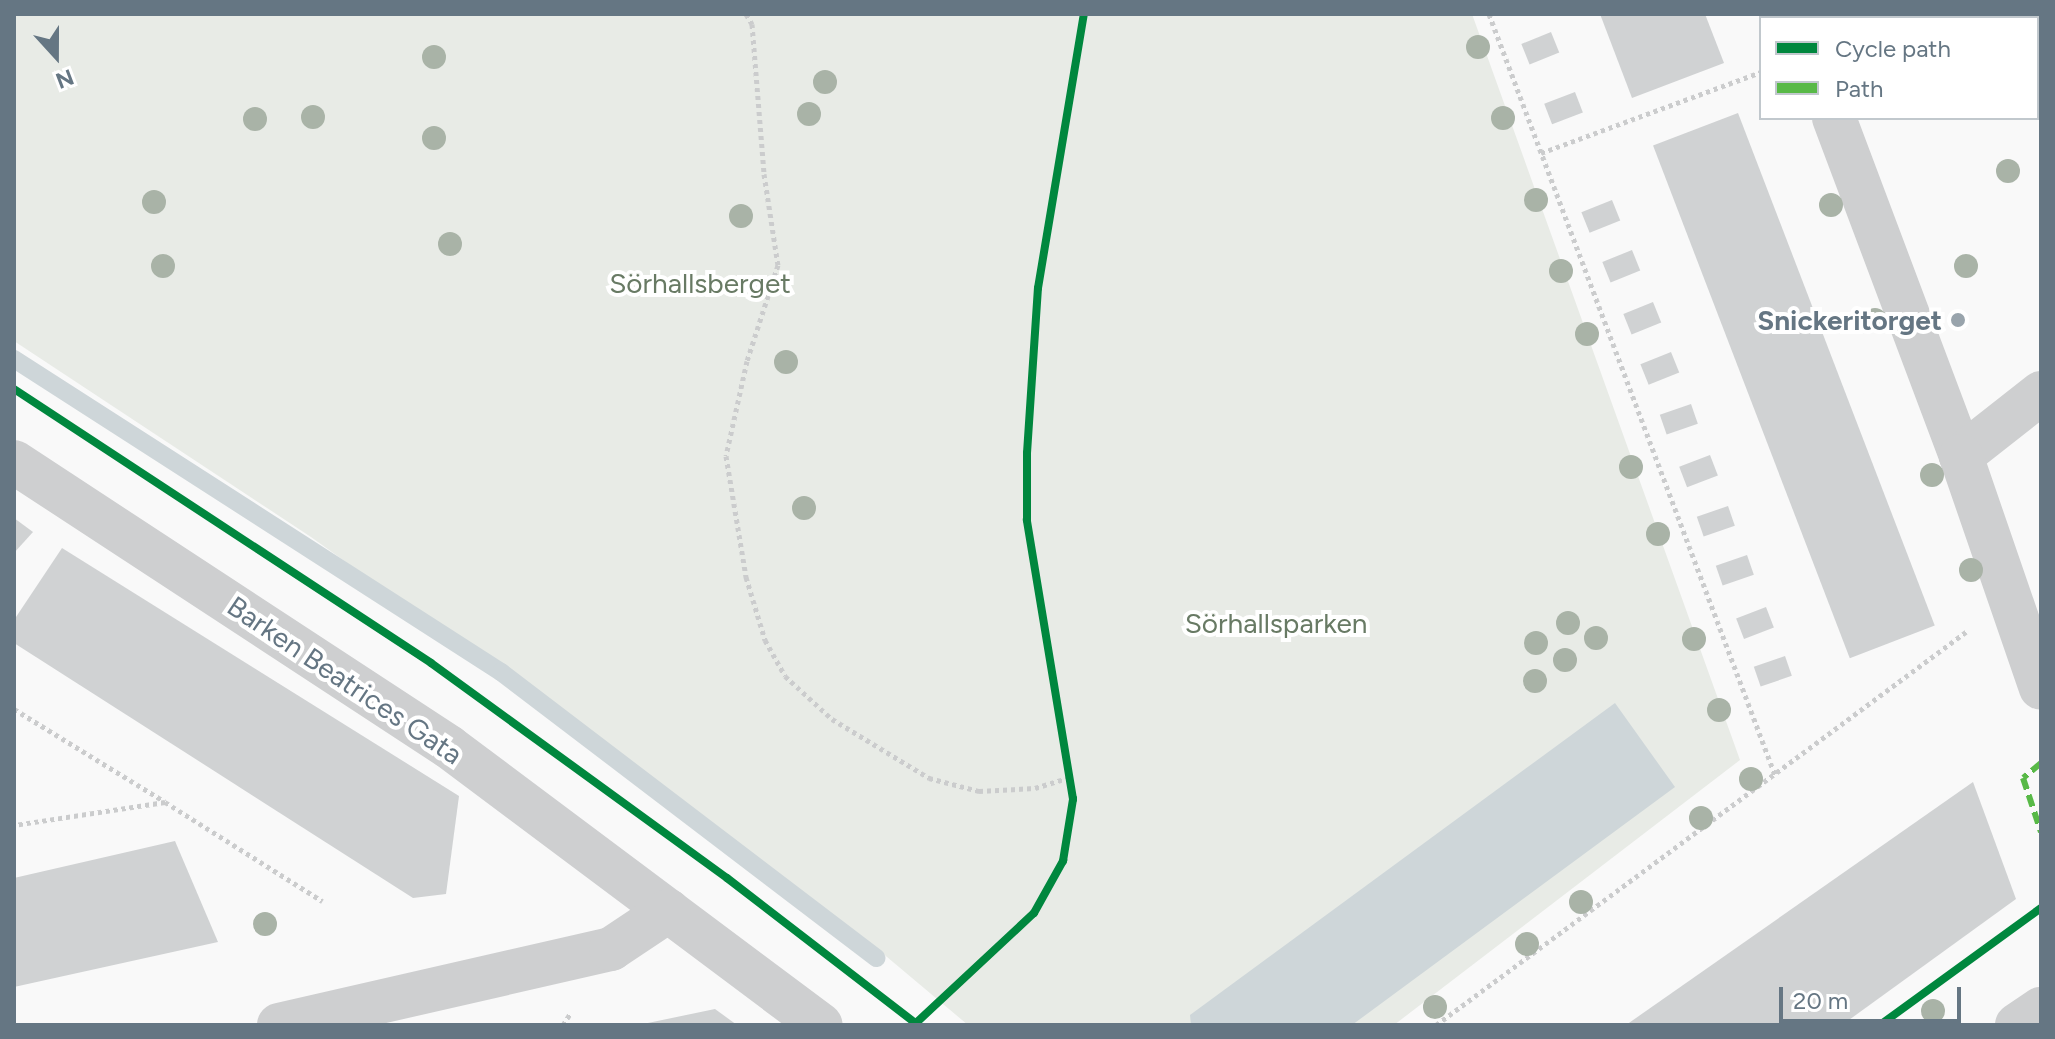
<!DOCTYPE html>
<meta charset="utf-8">
<style>
body{margin:0}
#map{position:relative;width:2055px;height:1039px;overflow:hidden;background:#f9f9f9;font-family:Figtree,sans-serif}
div>[style]{position:absolute}
[style*='--x']{left:calc(var(--x)*1px);top:calc(var(--y)*1px);width:calc(var(--w)*1px);rotate:calc(var(--a)*1deg)}
.green>*{inset:0;background:#e8ebe6}
.water>*{inset:0;background:#ced6d9}
.stream>*{height:18px;margin:-9px;padding:0 9px;transform-origin:9px;border-radius:9px;background:#ced6d9}
.building>*{inset:0;background:#d0d2d3;transform-origin:0 0}
.path>*{height:5px;margin-top:-2.5px;transform-origin:0;background:repeating-linear-gradient(90deg,#cbcccd 0 4px,transparent 0 8px)}
.minor>*{height:44px;margin:-22px;padding:0 22px;transform-origin:22px;border-radius:22px;background:#cecfd0}
.quiet>*{height:6px;margin-top:-3px;transform-origin:0;background:repeating-linear-gradient(90deg,#58b947 0 12px,transparent 0 18px)}
.cycleway>*{height:8px;margin:-4px;padding:0 4px;transform-origin:4px;border-radius:4px;background:#00873e}
.trees>*{width:24px;height:24px;margin:-12px;border-radius:50%;background:#a9b3a7}
.dots>*{width:22px;height:22px;translate:-50% -50%;box-sizing:border-box;border:4px solid #fff;border-radius:50%}
span{translate:-50% -50%;white-space:nowrap;text-align:center;line-height:1.15;-webkit-text-stroke:8px #fff;paint-order:stroke}
.park-label{font-size:28px;color:#687a64}
.poi-label{font-size:28px;color:#657683;font-weight:700}
.right{translate:-100% -50%;text-align:right}
.street-label{font-size:28px;color:#657683}
.frame{position:absolute;inset:0;border:16px solid #657683;pointer-events:none}
.legend{position:absolute;left:1759px;top:16px;width:280px;height:104px;box-sizing:border-box;background:#fff;border:2px solid #c1c8cd;margin:0;padding:10px 14px;list-style:none;font-size:24px;color:#657683}
.legend li{display:flex;align-items:center;gap:16px;height:40px}
.legend b{width:40px;border:2px solid #c1c8cd}
.north{position:absolute;left:16px;top:16px;width:80px;height:80px;-webkit-text-stroke:6px #fff;paint-order:stroke;rotate:159deg;font-size:22px;font-weight:700;line-height:32px;text-align:center;color:#657683}
.north::after{content:'';display:block;margin:auto;width:28px;height:36px;background:#657683;clip-path:polygon(50% 0,100% 100%,50% 72%,0 100%)}
.scale{position:absolute;left:1779px;top:987px;width:182px;height:36px;box-sizing:border-box;border:4px solid #657683;border-top:0;padding-left:10px;font-size:24px;line-height:28px;white-space:nowrap;color:#657683;-webkit-text-stroke:6px #fff;paint-order:stroke}
</style>
<div id="map">
<div class="green">
<i style="clip-path:polygon(14px 14px,1472px 14px,1740px 760px,1394px 1025px,968px 1025px,868px 941px,691px 809px,311px 537px,14px 341px)"></i>
</div>
<div class="water">
<i style="clip-path:polygon(1615px 703px,1675px 787px,1352px 1025px,1191px 1025px,1190px 1015px)"></i>
</div>
<div class="stream">
<i style="--x:14;--y:359;--w:579;--a:32.73"></i>
<i style="--x:501;--y:672;--w:472;--a:37.3"></i>
</div>
<div class="building">
<i style="clip-path:polygon(1600px 14px,1705px 14px,1724px 63px,1632px 98px)"></i>
<i style="left:1551px;top:32px;width:22px;height:32px;rotate:68deg"></i>
<i style="left:1575px;top:92px;width:22px;height:33px;rotate:69deg"></i>
<i style="left:1738px;top:113px;width:549px;height:91px;rotate:69deg"></i>
<i style="left:1612px;top:200px;width:22px;height:33px;rotate:68deg"></i>
<i style="left:1632px;top:250px;width:22px;height:32px;rotate:68deg"></i>
<i style="left:1653px;top:302px;width:22px;height:32px;rotate:68deg"></i>
<i style="left:1671px;top:352px;width:22px;height:33px;rotate:68deg"></i>
<i style="left:1691px;top:404px;width:21px;height:33px;rotate:71deg"></i>
<i style="left:1710px;top:455px;width:22px;height:33px;rotate:69deg"></i>
<i style="left:1728px;top:506px;width:21px;height:33px;rotate:71deg"></i>
<i style="clip-path:polygon(14px 518px,33px 532px,14px 553px)"></i>
<i style="clip-path:polygon(62px 548px,459px 796px,446px 894px,413px 898px,14px 643px,14px 620px)"></i>
<i style="left:1747px;top:555px;width:21px;height:33px;rotate:71deg"></i>
<i style="left:1766px;top:607px;width:22px;height:32px;rotate:69deg"></i>
<i style="left:1785px;top:656px;width:21px;height:33px;rotate:71deg"></i>
<i style="clip-path:polygon(1973px 782px,2016px 899px,1842px 1025px,1626px 1025px)"></i>
<i style="clip-path:polygon(175px 841px,218px 942px,14px 987px,14px 878px)"></i>
<i style="clip-path:polygon(715px 1009px,737px 1025px,643px 1025px,643px 1024px)"></i>
</div>
<div class="path">
<i style="--x:746;--y:14;--w:12;--a:59"></i>
<i style="--x:752;--y:24;--w:150;--a:85.4"></i>
<i style="--x:764;--y:174;--w:92;--a:81.3"></i>
<i style="--x:778;--y:265;--w:101;--a:107.9"></i>
<i style="--x:747;--y:361;--w:97;--a:102.5"></i>
<i style="--x:726;--y:456;--w:123;--a:80.6"></i>
<i style="--x:746;--y:577;--w:66;--a:73.2"></i>
<i style="--x:765;--y:640;--w:41;--a:60.9"></i>
<i style="--x:785;--y:676;--w:64;--a:42.5"></i>
<i style="--x:832;--y:719;--w:114;--a:31.3"></i>
<i style="--x:929;--y:778;--w:52;--a:14.6"></i>
<i style="--x:979;--y:791;--w:56;--a:-3.1"></i>
<i style="--x:1035;--y:788;--w:37;--a:-17"></i>
<i style="--x:1489;--y:14;--w:813;--a:69.4"></i>
<i style="--x:1541;--y:153;--w:234;--a:-20.2"></i>
<i style="--x:14;--y:709;--w:177;--a:31.6"></i>
<i style="--x:165;--y:802;--w:153;--a:171.3"></i>
<i style="--x:165;--y:802;--w:186;--a:32.2"></i>
<i style="--x:563;--y:1025;--w:13;--a:-58"></i>
<i style="--x:1436;--y:1025;--w:660;--a:-36.56"></i>
</div>
<div class="minor">
<i style="--x:1795;--y:14;--w:4;--a:76"></i>
<i style="--x:2038;--y:14;--w:4;--a:45"></i>
<i style="--x:1834;--y:118;--w:361;--a:69.4"></i>
<i style="--x:2041;--y:393;--w:102;--a:141.8"></i>
<i style="--x:1961;--y:456;--w:245;--a:71"></i>
<i style="--x:14;--y:462;--w:520;--a:33.23"></i>
<i style="--x:449;--y:747;--w:464;--a:36.8"></i>
<i style="--x:279;--y:1025;--w:341;--a:-12.9"></i>
<i style="--x:611;--y:949;--w:69;--a:-33.7"></i>
<i style="--x:2017;--y:1025;--w:29;--a:-34"></i>
</div>
<div class="quiet">
<i style="--x:2041;--y:763;--w:23;--a:140"></i>
<i style="--x:2023;--y:778;--w:57;--a:71.6"></i>
</div>
<div class="cycleway">
<i style="--x:14;--y:389;--w:499;--a:33.3"></i>
<i style="--x:431;--y:663;--w:366;--a:36"></i>
<i style="--x:727;--y:878;--w:241;--a:37.6"></i>
<i style="--x:916;--y:1023;--w:161;--a:-43"></i>
<i style="--x:1034;--y:913;--w:60;--a:-60.9"></i>
<i style="--x:1063;--y:861;--w:63;--a:-80.8"></i>
<i style="--x:1073;--y:799;--w:283;--a:-99.4"></i>
<i style="--x:1027;--y:520;--w:67;--a:-90"></i>
<i style="--x:1027;--y:453;--w:165;--a:-86.2"></i>
<i style="--x:1038;--y:288;--w:278;--a:-80.5"></i>
<i style="--x:1880;--y:1025;--w:199;--a:-36"></i>
</div>
<div class="trees">
<i style="left:1478px;top:47px"></i>
<i style="left:434px;top:57px"></i>
<i style="left:825px;top:82px"></i>
<i style="left:809px;top:114px"></i>
<i style="left:313px;top:117px"></i>
<i style="left:1503px;top:118px"></i>
<i style="left:255px;top:119px"></i>
<i style="left:434px;top:138px"></i>
<i style="left:2008px;top:171px"></i>
<i style="left:1536px;top:200px"></i>
<i style="left:154px;top:202px"></i>
<i style="left:1831px;top:205px"></i>
<i style="left:741px;top:216px"></i>
<i style="left:450px;top:244px"></i>
<i style="left:163px;top:266px"></i>
<i style="left:1966px;top:266px"></i>
<i style="left:1561px;top:271px"></i>
<i style="left:1875px;top:320px"></i>
<i style="left:1587px;top:334px"></i>
<i style="left:786px;top:362px"></i>
<i style="left:1631px;top:467px"></i>
<i style="left:1932px;top:475px"></i>
<i style="left:804px;top:508px"></i>
<i style="left:1658px;top:534px"></i>
<i style="left:1971px;top:570px"></i>
<i style="left:1568px;top:623px"></i>
<i style="left:1596px;top:638px"></i>
<i style="left:1694px;top:639px"></i>
<i style="left:1536px;top:643px"></i>
<i style="left:1565px;top:660px"></i>
<i style="left:1535px;top:681px"></i>
<i style="left:1719px;top:710px"></i>
<i style="left:1751px;top:779px"></i>
<i style="left:1701px;top:818px"></i>
<i style="left:1581px;top:902px"></i>
<i style="left:265px;top:924px"></i>
<i style="left:1527px;top:944px"></i>
<i style="left:1435px;top:1007px"></i>
<i style="left:1933px;top:1011px"></i>
</div>
<div class="dots">
<i style="left:1958px;top:320px;background:#99a4ac"></i>
</div>
<div class="park-label">
<span style="left:700px;top:283px">Sörhallsberget</span>
<span style="left:1276px;top:623px">Sörhallsparken</span>
</div>
<div class="poi-label">
<span class="right" style="left:1942px;top:320px">Snickeritorget</span>
</div>
<div class="street-label">
<span style="left:345px;top:680px;rotate:34deg">Barken Beatrices Gata</span>
</div>
<div class="frame"></div>
<ul class="legend">
<li><b style="height:10px;background:#00873e"></b>Cycle path</li>
<li><b style="height:10px;background:#58b947"></b>Path</li>
</ul>
<div class="north">N</div>
<div class="scale">20 m</div>
</div>
